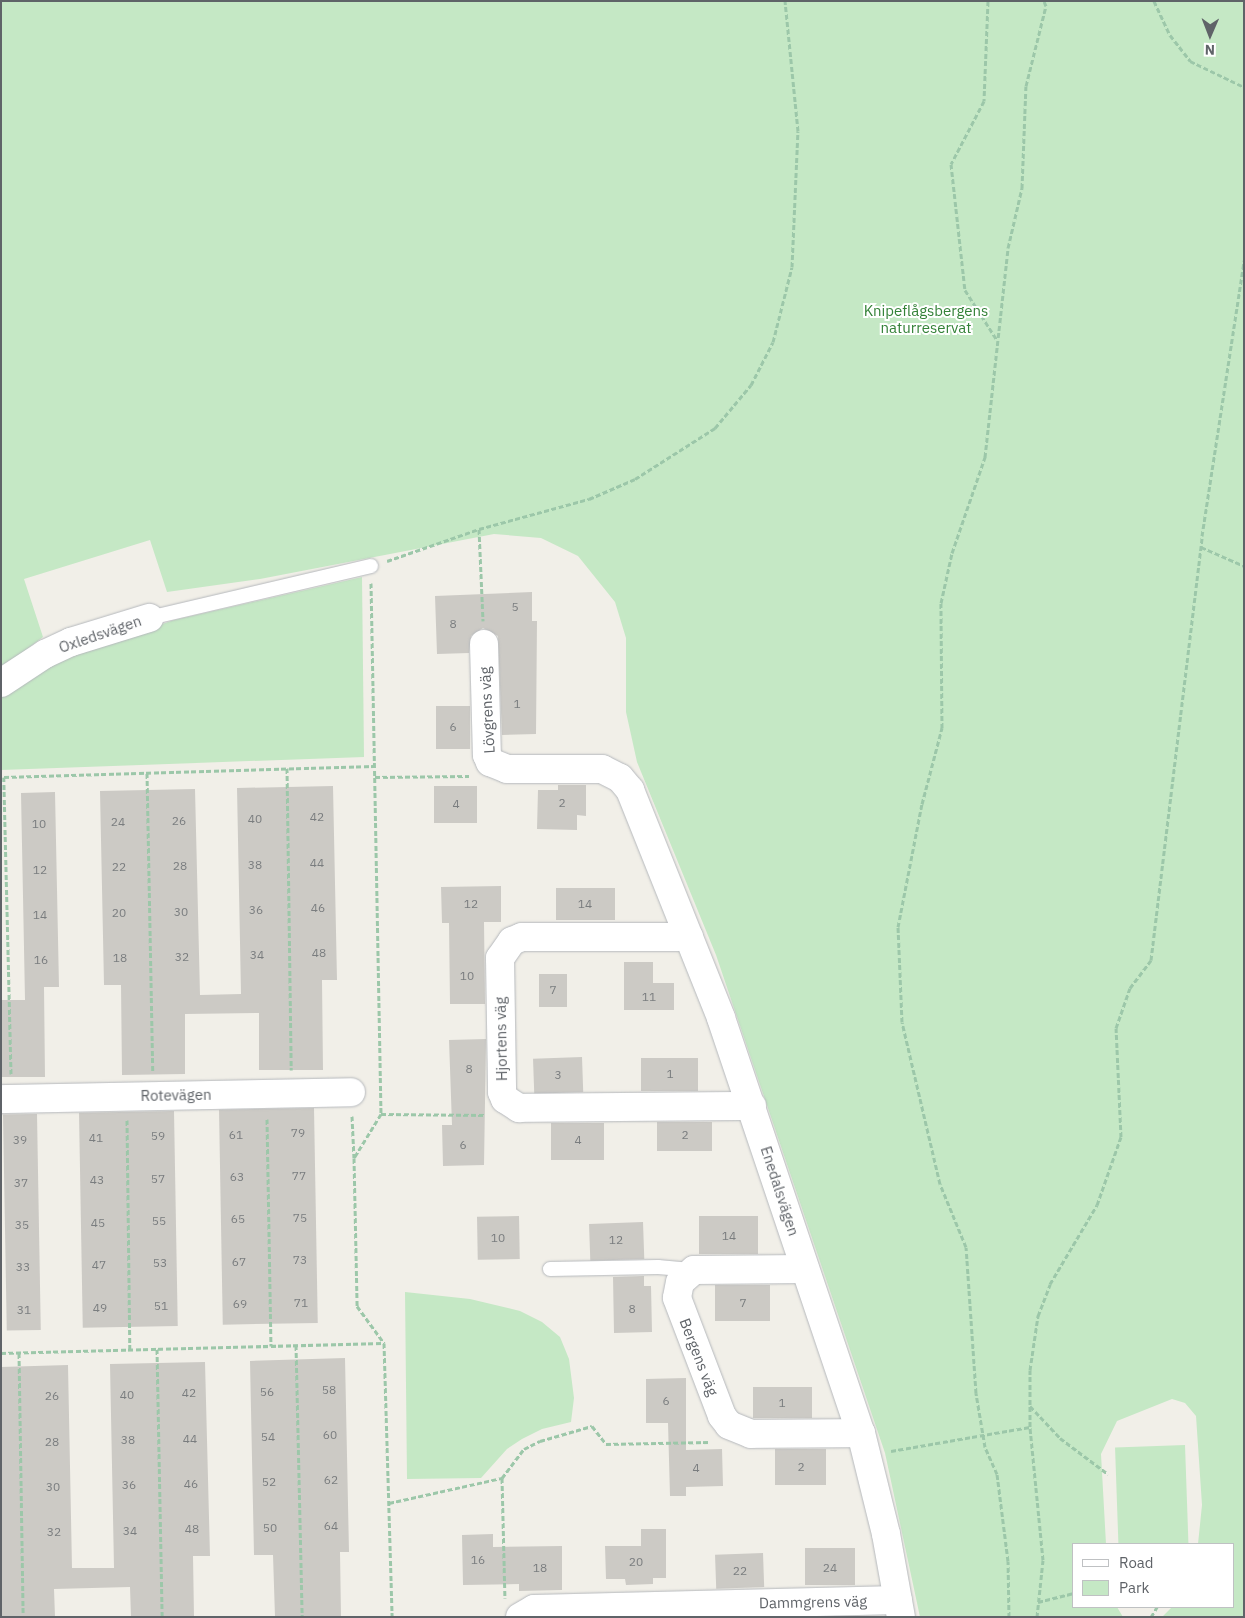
<!DOCTYPE html>
<meta charset="utf-8">
<style>
body{margin:0}
#map{position:relative;width:1245px;height:1618px;overflow:hidden;background:#f1efe8;font-family:"IBM Plex Sans",sans-serif}
div>[style]{position:absolute}
[style*='--x']{left:calc(var(--x)*1px);top:calc(var(--y)*1px);width:calc(var(--w)*1px);rotate:calc(var(--a)*1deg)}
.green>*{inset:0;background:#c5e8c5;transform-origin:0 0}
.building>*{inset:0;background:#cccac5;transform-origin:0 0}
.path>*{height:3px;margin-top:-1.5px;transform-origin:0;background:repeating-linear-gradient(90deg,#9cc7a9 0 5px,transparent 0 7.5px)}
.roads{filter:drop-shadow(0 0 1px #b5b8bc) drop-shadow(0 0 1px #b5b8bc)}
.service>*{height:14px;margin:-7px;padding:0 7px;transform-origin:7px;border-radius:7px;background:#fff}
.minor>*{height:28px;margin:-14px;padding:0 14px;transform-origin:14px;border-radius:14px;background:#fff}
span{translate:-50% -50%;white-space:nowrap;text-align:center;line-height:1.15;-webkit-text-stroke:4px #fff;paint-order:stroke}
.number-label{font-size:12px;color:#7a7d7f}
.number-label span{-webkit-text-stroke-width:0}
.park-label{font-size:15px;color:#348238}
.street-label{font-size:15px;color:#5f6368}
.frame{position:absolute;inset:0;border:2px solid #5f6368;pointer-events:none}
.legend{position:absolute;left:1072px;top:1543px;width:162px;height:65px;box-sizing:border-box;background:#fff;border:1px solid #bfc1c3;margin:0;padding:6px 9px;list-style:none;font-size:15px;color:#5f6368}
.legend li{display:flex;align-items:center;gap:10px;height:25px}
.legend b{width:25px;border:1px solid #bfc1c3}
.north{position:absolute;left:1185px;top:10px;width:50px;height:50px;-webkit-text-stroke:4px #fff;paint-order:stroke;rotate:181deg;font-size:14px;font-weight:700;line-height:20px;text-align:center;color:#5f6368}
.north::after{content:'';display:block;margin:auto;width:18px;height:22px;background:#5f6368;clip-path:polygon(50% 0,100% 100%,50% 72%,0 100%)}
</style>
<div id="map">
<div class="green">
<i style="clip-path:polygon(1px 1px,1244px 1px,1244px 1617px,1162px 1617px,1172px 1607px,1234px 1607px,1234px 1544px,1198px 1544px,1202px 1505px,1196px 1416px,1185px 1403px,1172px 1399px,1117px 1421px,1101px 1454px,1106px 1544px,1074px 1544px,1074px 1607px,1117px 1607px,1123px 1617px,920px 1617px,885px 1453px,716px 955px,637px 762px,626px 712px,626px 638px,615px 602px,578px 556px,541px 538px,494px 534px,260px 579px,167px 592px,150px 540px,24px 579px,43px 637px,1px 669px)"></i>
<i style="clip-path:polygon(362px 577px,364px 757px,1px 770px,1px 695px,72px 655px,174px 620px)"></i>
<i style="clip-path:polygon(405px 1292px,470px 1299px,520px 1311px,542px 1322px,560px 1337px,569px 1359px,574px 1398px,571px 1422px,542px 1429px,522px 1439px,507px 1449px,481px 1478px,407px 1479px)"></i>
<i style="left:1185px;top:1445px;width:99px;height:70px;rotate:88deg"></i>
</div>
<div class="building">
<i style="clip-path:polygon(532px 592px,532px 621px,537px 621px,536px 734px,502px 735px,498px 636px,483px 628px,471px 636px,469px 653px,437px 654px,435px 596px)"></i>
<i style="left:436px;top:706px;width:34px;height:43px"></i>
<i style="clip-path:polygon(558px 785px,586px 785px,586px 816px,577px 815px,577px 830px,537px 829px,538px 790px,558px 790px)"></i>
<i style="clip-path:polygon(333px 786px,337px 980px,322px 980px,323px 1070px,259px 1070px,259px 1013px,185px 1014px,185px 1074px,122px 1075px,121px 985px,104px 985px,100px 791px,195px 789px,200px 995px,241px 994px,237px 788px)"></i>
<i style="left:434px;top:786px;width:43px;height:37px"></i>
<i style="clip-path:polygon(55px 792px,59px 987px,44px 987px,45px 1077px,1px 1077px,1px 1000px,25px 1000px,21px 793px)"></i>
<i style="clip-path:polygon(501px 886px,501px 922px,484px 922px,485px 1004px,450px 1004px,449px 923px,442px 923px,441px 887px)"></i>
<i style="left:556px;top:888px;width:59px;height:32px"></i>
<i style="clip-path:polygon(624px 962px,653px 962px,653px 983px,674px 983px,674px 1010px,624px 1010px)"></i>
<i style="left:539px;top:974px;width:28px;height:33px"></i>
<i style="clip-path:polygon(486px 1039px,484px 1165px,443px 1166px,442px 1125px,452px 1125px,449px 1040px)"></i>
<i style="left:582px;top:1057px;width:35px;height:49px;rotate:88deg"></i>
<i style="left:698px;top:1058px;width:33px;height:57px;rotate:90deg"></i>
<i style="left:314px;top:1108px;width:215px;height:95px;rotate:89deg"></i>
<i style="left:174px;top:1111px;width:215px;height:95px;rotate:89deg"></i>
<i style="left:37px;top:1114px;width:216px;height:34px;rotate:89deg"></i>
<i style="left:657px;top:1122px;width:55px;height:29px"></i>
<i style="left:551px;top:1123px;width:53px;height:37px"></i>
<i style="left:519px;top:1216px;width:43px;height:42px;rotate:89deg"></i>
<i style="left:758px;top:1216px;width:38px;height:59px;rotate:90deg"></i>
<i style="left:643px;top:1222px;width:37px;height:54px;rotate:88deg"></i>
<i style="clip-path:polygon(644px 1276px,644px 1286px,651px 1286px,652px 1332px,614px 1333px,613px 1277px)"></i>
<i style="left:715px;top:1285px;width:55px;height:36px"></i>
<i style="clip-path:polygon(345px 1358px,349px 1552px,340px 1552px,341px 1617px,275px 1617px,273px 1555px,254px 1555px,250px 1361px)"></i>
<i style="clip-path:polygon(205px 1362px,210px 1556px,193px 1556px,194px 1617px,131px 1617px,130px 1587px,54px 1589px,55px 1617px,1px 1617px,1px 1367px,68px 1365px,72px 1568px,114px 1568px,110px 1364px)"></i>
<i style="clip-path:polygon(686px 1378px,686px 1450px,722px 1449px,723px 1486px,686px 1487px,686px 1496px,670px 1496px,668px 1423px,646px 1423px,646px 1379px)"></i>
<i style="left:753px;top:1387px;width:59px;height:31px"></i>
<i style="left:775px;top:1449px;width:51px;height:36px"></i>
<i style="clip-path:polygon(641px 1529px,666px 1529px,666px 1578px,653px 1578px,653px 1584px,626px 1585px,625px 1579px,606px 1579px,605px 1546px,641px 1546px)"></i>
<i style="clip-path:polygon(493px 1534px,493px 1547px,562px 1546px,562px 1590px,519px 1591px,519px 1584px,463px 1585px,462px 1535px)"></i>
<i style="left:855px;top:1548px;width:37px;height:50px;rotate:90deg"></i>
<i style="left:763px;top:1553px;width:34px;height:48px;rotate:88deg"></i>
</div>
<div class="path">
<i style="--x:988;--y:1;--w:100;--a:92.3"></i>
<i style="--x:984;--y:101;--w:71;--a:117.6"></i>
<i style="--x:951;--y:164;--w:127;--a:83.7"></i>
<i style="--x:965;--y:290;--w:59;--a:57.4"></i>
<i style="--x:1154;--y:1;--w:38;--a:65"></i>
<i style="--x:1170;--y:35;--w:33;--a:52"></i>
<i style="--x:1190;--y:61;--w:60;--a:25.7"></i>
<i style="--x:479;--y:529;--w:92;--a:87.5"></i>
<i style="--x:1201;--y:547;--w:47;--a:23.8"></i>
<i style="--x:387;--y:561;--w:97;--a:-19.2"></i>
<i style="--x:479;--y:529;--w:114;--a:-15.3"></i>
<i style="--x:589;--y:499;--w:50;--a:-23.5"></i>
<i style="--x:635;--y:479;--w:95;--a:-32.5"></i>
<i style="--x:715;--y:428;--w:56;--a:-50.1"></i>
<i style="--x:751;--y:385;--w:48;--a:-62.9"></i>
<i style="--x:773;--y:342;--w:77;--a:-75.8"></i>
<i style="--x:792;--y:267;--w:136;--a:-87.5"></i>
<i style="--x:798;--y:131;--w:131;--a:-95.7"></i>
<i style="--x:371;--y:583;--w:531;--a:88.92"></i>
<i style="--x:381;--y:1114;--w:52;--a:121.5"></i>
<i style="--x:354;--y:1158;--w:148;--a:88.8"></i>
<i style="--x:357;--y:1306;--w:46;--a:53.9"></i>
<i style="--x:384;--y:1343;--w:274;--a:88.3"></i>
<i style="--x:287;--y:768;--w:302;--a:89.2"></i>
<i style="--x:147;--y:773;--w:299;--a:88.9"></i>
<i style="--x:375;--y:777;--w:94;--a:-0.6"></i>
<i style="--x:11;--y:1074;--w:297;--a:-91.4"></i>
<i style="--x:4;--y:777;--w:370;--a:-1.7"></i>
<i style="--x:381;--y:1114;--w:105;--a:0.5"></i>
<i style="--x:352;--y:1116;--w:42;--a:87.3"></i>
<i style="--x:267;--y:1119;--w:227;--a:89"></i>
<i style="--x:127;--y:1120;--w:230;--a:89.3"></i>
<i style="--x:296;--y:1345;--w:272;--a:88.7"></i>
<i style="--x:157;--y:1349;--w:268;--a:88.9"></i>
<i style="--x:1;--y:1353;--w:382;--a:-1.5"></i>
<i style="--x:19;--y:1353;--w:264;--a:89.1"></i>
<i style="--x:1030;--y:1406;--w:44;--a:46.8"></i>
<i style="--x:1060;--y:1438;--w:60;--a:36.9"></i>
<i style="--x:891;--y:1451;--w:141;--a:-9.8"></i>
<i style="--x:502;--y:1478;--w:36;--a:-53"></i>
<i style="--x:524;--y:1449;--w:18;--a:-27"></i>
<i style="--x:540;--y:1441;--w:54;--a:-16.1"></i>
<i style="--x:592;--y:1426;--w:23;--a:52"></i>
<i style="--x:606;--y:1444;--w:104;--a:-1.1"></i>
<i style="--x:389;--y:1503;--w:116;--a:-12.5"></i>
<i style="--x:502;--y:1478;--w:120;--a:88.6"></i>
<i style="--x:1038;--y:1602;--w:37;--a:-14"></i>
<i style="--x:1009;--y:1617;--w:56;--a:-91"></i>
<i style="--x:1008;--y:1561;--w:88;--a:-97.2"></i>
<i style="--x:997;--y:1474;--w:30;--a:-114"></i>
<i style="--x:985;--y:1447;--w:55;--a:-99.5"></i>
<i style="--x:976;--y:1393;--w:146;--a:-93.9"></i>
<i style="--x:966;--y:1247;--w:68;--a:-112.4"></i>
<i style="--x:940;--y:1184;--w:166;--a:-103.2"></i>
<i style="--x:902;--y:1022;--w:95;--a:-92.4"></i>
<i style="--x:898;--y:927;--w:125;--a:-79"></i>
<i style="--x:922;--y:804;--w:79;--a:-75.3"></i>
<i style="--x:942;--y:728;--w:125;--a:-90.5"></i>
<i style="--x:941;--y:603;--w:51;--a:-77.6"></i>
<i style="--x:952;--y:553;--w:102;--a:-71"></i>
<i style="--x:985;--y:457;--w:210;--a:-83.7"></i>
<i style="--x:1008;--y:248;--w:62;--a:-76.9"></i>
<i style="--x:1022;--y:188;--w:102;--a:-87.8"></i>
<i style="--x:1026;--y:86;--w:82;--a:-76"></i>
<i style="--x:1046;--y:6;--w:5;--a:-112"></i>
<i style="--x:1037;--y:1617;--w:57;--a:-84"></i>
<i style="--x:1043;--y:1560;--w:134;--a:-95.6"></i>
<i style="--x:1030;--y:1427;--w:57;--a:-90"></i>
<i style="--x:1030;--y:1370;--w:55;--a:-81.6"></i>
<i style="--x:1038;--y:1316;--w:34;--a:-69"></i>
<i style="--x:1050;--y:1284;--w:92;--a:-59.3"></i>
<i style="--x:1097;--y:1205;--w:72;--a:-70.6"></i>
<i style="--x:1121;--y:1137;--w:109;--a:-92.6"></i>
<i style="--x:1116;--y:1028;--w:42;--a:-70.7"></i>
<i style="--x:1130;--y:988;--w:35;--a:-53"></i>
<i style="--x:1151;--y:960;--w:427;--a:-83.1"></i>
<i style="--x:1202;--y:536;--w:279;--a:-81.3"></i>
<i style="--x:1151;--y:1617;--w:12;--a:-59"></i>
</div>
<div class="roads">
<div class="service">
<i style="--x:149;--y:618;--w:228;--a:-13.2"></i>
<i style="--x:550;--y:1269;--w:108;--a:-1.1"></i>
<i style="--x:658;--y:1267;--w:33;--a:5"></i>
</div>
<div class="minor">
<i style="--x:484;--y:644;--w:111;--a:88.5"></i>
<i style="--x:487;--y:755;--w:8;--a:67"></i>
<i style="--x:490;--y:762;--w:18;--a:22"></i>
<i style="--x:507;--y:769;--w:95;--a:0"></i>
<i style="--x:602;--y:769;--w:20;--a:27"></i>
<i style="--x:620;--y:778;--w:16;--a:50"></i>
<i style="--x:630;--y:790;--w:245;--a:68.2"></i>
<i style="--x:721;--y:1018;--w:438;--a:71.4"></i>
<i style="--x:861;--y:1433;--w:104;--a:76.1"></i>
<i style="--x:886;--y:1534;--w:84;--a:79.8"></i>
<i style="--x:1;--y:683;--w:53;--a:-33.4"></i>
<i style="--x:45;--y:654;--w:29;--a:-25"></i>
<i style="--x:71;--y:642;--w:82;--a:-17.1"></i>
<i style="--x:689;--y:937;--w:167;--a:180"></i>
<i style="--x:522;--y:937;--w:11;--a:158"></i>
<i style="--x:512;--y:941;--w:21;--a:125"></i>
<i style="--x:500;--y:958;--w:134;--a:89.1"></i>
<i style="--x:502;--y:1092;--w:8;--a:67"></i>
<i style="--x:505;--y:1099;--w:17;--a:33"></i>
<i style="--x:519;--y:1108;--w:233;--a:-0.5"></i>
<i style="--x:1;--y:1099;--w:350;--a:-1.1"></i>
<i style="--x:805;--y:1269;--w:111;--a:179.5"></i>
<i style="--x:694;--y:1270;--w:18;--a:139"></i>
<i style="--x:680;--y:1282;--w:16;--a:101"></i>
<i style="--x:677;--y:1298;--w:126;--a:69.1"></i>
<i style="--x:722;--y:1416;--w:11;--a:52"></i>
<i style="--x:729;--y:1425;--w:24;--a:22"></i>
<i style="--x:751;--y:1434;--w:110;--a:-0.5"></i>
<i style="--x:520;--y:1617;--w:16;--a:-30"></i>
<i style="--x:534;--y:1609;--w:364;--a:-1.4"></i>
</div>
</div>
<div class="number-label">
<span style="left:515px;top:607px">5</span>
<span style="left:453px;top:624px">8</span>
<span style="left:517px;top:704px">1</span>
<span style="left:453px;top:727px">6</span>
<span style="left:562px;top:803px">2</span>
<span style="left:456px;top:804px">4</span>
<span style="left:317px;top:817px">42</span>
<span style="left:255px;top:819px">40</span>
<span style="left:179px;top:821px">26</span>
<span style="left:118px;top:822px">24</span>
<span style="left:39px;top:824px">10</span>
<span style="left:317px;top:863px">44</span>
<span style="left:255px;top:865px">38</span>
<span style="left:180px;top:866px">28</span>
<span style="left:119px;top:867px">22</span>
<span style="left:40px;top:870px">12</span>
<span style="left:471px;top:904px">12</span>
<span style="left:585px;top:904px">14</span>
<span style="left:318px;top:908px">46</span>
<span style="left:256px;top:910px">36</span>
<span style="left:181px;top:912px">30</span>
<span style="left:119px;top:913px">20</span>
<span style="left:40px;top:915px">14</span>
<span style="left:319px;top:953px">48</span>
<span style="left:257px;top:955px">34</span>
<span style="left:182px;top:957px">32</span>
<span style="left:120px;top:958px">18</span>
<span style="left:41px;top:960px">16</span>
<span style="left:467px;top:976px">10</span>
<span style="left:553px;top:990px">7</span>
<span style="left:649px;top:997px">11</span>
<span style="left:469px;top:1069px">8</span>
<span style="left:670px;top:1074px">1</span>
<span style="left:558px;top:1075px">3</span>
<span style="left:298px;top:1133px">79</span>
<span style="left:236px;top:1135px">61</span>
<span style="left:685px;top:1135px">2</span>
<span style="left:158px;top:1136px">59</span>
<span style="left:96px;top:1138px">41</span>
<span style="left:20px;top:1140px">39</span>
<span style="left:578px;top:1140px">4</span>
<span style="left:463px;top:1145px">6</span>
<span style="left:299px;top:1176px">77</span>
<span style="left:237px;top:1177px">63</span>
<span style="left:158px;top:1179px">57</span>
<span style="left:97px;top:1180px">43</span>
<span style="left:21px;top:1183px">37</span>
<span style="left:300px;top:1218px">75</span>
<span style="left:238px;top:1219px">65</span>
<span style="left:159px;top:1221px">55</span>
<span style="left:98px;top:1223px">45</span>
<span style="left:22px;top:1225px">35</span>
<span style="left:729px;top:1236px">14</span>
<span style="left:498px;top:1238px">10</span>
<span style="left:616px;top:1240px">12</span>
<span style="left:300px;top:1260px">73</span>
<span style="left:239px;top:1262px">67</span>
<span style="left:160px;top:1263px">53</span>
<span style="left:99px;top:1265px">47</span>
<span style="left:23px;top:1267px">33</span>
<span style="left:301px;top:1303px">71</span>
<span style="left:743px;top:1303px">7</span>
<span style="left:240px;top:1304px">69</span>
<span style="left:161px;top:1306px">51</span>
<span style="left:100px;top:1308px">49</span>
<span style="left:632px;top:1309px">8</span>
<span style="left:24px;top:1310px">31</span>
<span style="left:329px;top:1390px">58</span>
<span style="left:267px;top:1392px">56</span>
<span style="left:189px;top:1393px">42</span>
<span style="left:127px;top:1395px">40</span>
<span style="left:52px;top:1396px">26</span>
<span style="left:666px;top:1401px">6</span>
<span style="left:782px;top:1403px">1</span>
<span style="left:330px;top:1435px">60</span>
<span style="left:268px;top:1437px">54</span>
<span style="left:190px;top:1439px">44</span>
<span style="left:128px;top:1440px">38</span>
<span style="left:52px;top:1442px">28</span>
<span style="left:801px;top:1467px">2</span>
<span style="left:696px;top:1468px">4</span>
<span style="left:331px;top:1480px">62</span>
<span style="left:269px;top:1482px">52</span>
<span style="left:191px;top:1484px">46</span>
<span style="left:129px;top:1485px">36</span>
<span style="left:53px;top:1487px">30</span>
<span style="left:331px;top:1526px">64</span>
<span style="left:270px;top:1528px">50</span>
<span style="left:192px;top:1529px">48</span>
<span style="left:130px;top:1531px">34</span>
<span style="left:54px;top:1532px">32</span>
<span style="left:478px;top:1560px">16</span>
<span style="left:636px;top:1562px">20</span>
<span style="left:540px;top:1568px">18</span>
<span style="left:830px;top:1568px">24</span>
<span style="left:740px;top:1571px">22</span>
</div>
<div class="park-label">
<span style="left:926px;top:319px">Knipeflågsbergens<br>naturreservat</span>
</div>
<div class="street-label">
<span style="left:100px;top:634px;rotate:-19deg">Oxledsvägen</span>
<span style="left:487px;top:710px;rotate:-93deg">Lövgrens väg</span>
<span style="left:501px;top:1039px;rotate:-91deg">Hjortens väg</span>
<span style="left:176px;top:1095px;rotate:-1deg">Rotevägen</span>
<span style="left:780px;top:1191px;rotate:72deg">Enedalsvägen</span>
<span style="left:699px;top:1357px;rotate:69deg">Bergens väg</span>
<span style="left:813px;top:1602px;rotate:-1deg">Dammgrens väg</span>
</div>
<div class="frame"></div>
<ul class="legend">
<li><b style="height:6px;background:#fff"></b>Road</li>
<li><b style="height:14px;background:#c5e8c5"></b>Park</li>
</ul>
<div class="north">N</div>
</div>
